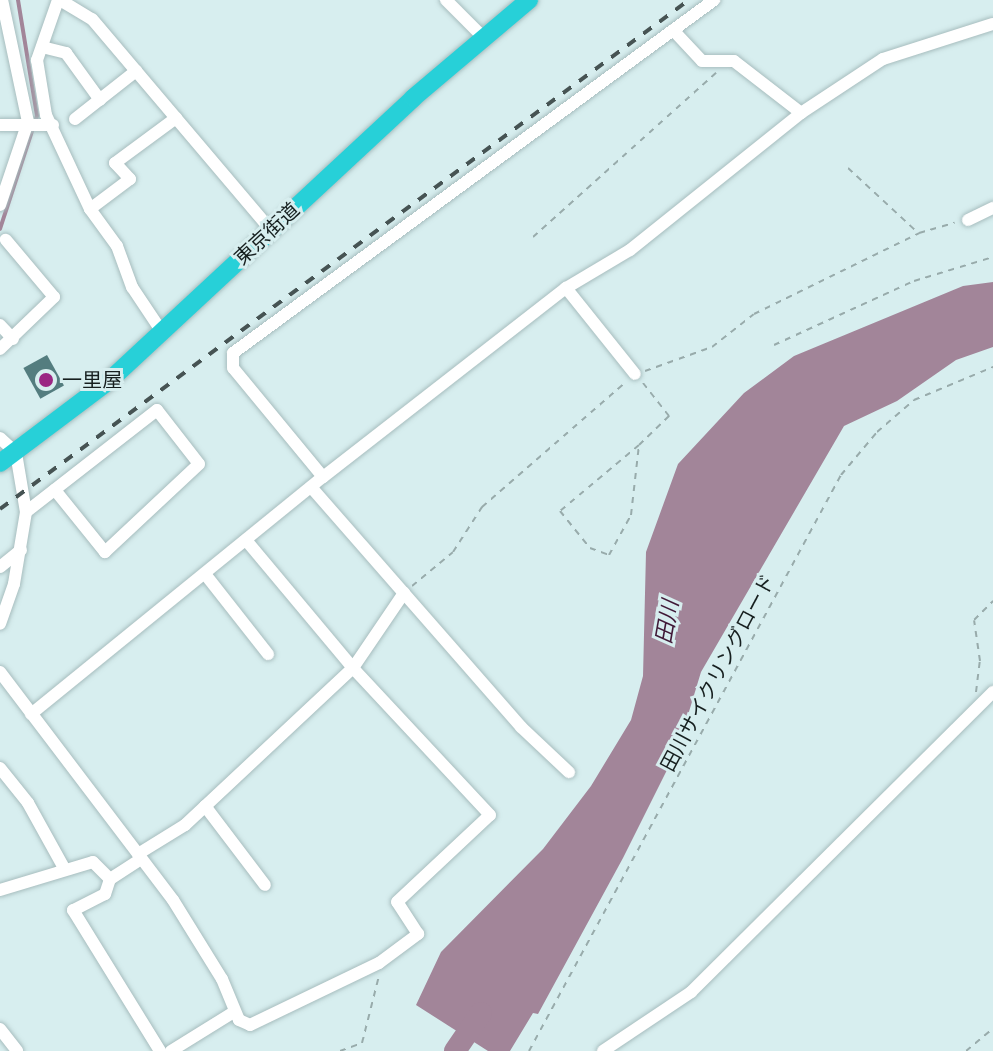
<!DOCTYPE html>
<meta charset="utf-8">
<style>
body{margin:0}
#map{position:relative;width:993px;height:1051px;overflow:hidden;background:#d7eeef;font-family:Roboto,"Noto Sans JP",sans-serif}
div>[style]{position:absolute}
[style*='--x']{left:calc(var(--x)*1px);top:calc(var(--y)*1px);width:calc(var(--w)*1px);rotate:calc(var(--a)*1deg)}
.water>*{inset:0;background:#a28599}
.stream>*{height:4px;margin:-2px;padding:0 2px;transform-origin:2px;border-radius:2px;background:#a28599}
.river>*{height:22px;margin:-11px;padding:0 11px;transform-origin:11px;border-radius:11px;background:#a28599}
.building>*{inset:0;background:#547d7f;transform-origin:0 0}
.path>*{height:2px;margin-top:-1px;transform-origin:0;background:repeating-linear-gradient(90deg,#98abab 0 6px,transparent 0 12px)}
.roads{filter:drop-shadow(0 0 2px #a7bdbe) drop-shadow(0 0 2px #a7bdbe)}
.minor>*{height:12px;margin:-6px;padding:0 6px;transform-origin:6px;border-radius:6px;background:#fff}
.highway>*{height:18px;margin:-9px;padding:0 9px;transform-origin:9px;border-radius:9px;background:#27d0d8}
.rail>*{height:4px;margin-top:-2px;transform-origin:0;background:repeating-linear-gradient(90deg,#465353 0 10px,transparent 0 20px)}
.dots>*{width:22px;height:22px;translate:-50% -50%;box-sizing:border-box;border:4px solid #d7eeef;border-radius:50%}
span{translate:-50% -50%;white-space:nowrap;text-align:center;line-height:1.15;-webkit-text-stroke:6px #d7eeef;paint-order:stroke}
.street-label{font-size:20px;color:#161f1f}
.poi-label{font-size:20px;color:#161f1f}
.left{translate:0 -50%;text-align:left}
.water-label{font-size:22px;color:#401937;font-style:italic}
</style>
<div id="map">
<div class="water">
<i style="clip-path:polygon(993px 282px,993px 347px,956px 360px,897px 401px,844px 426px,701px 672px,678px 748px,623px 858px,538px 1014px,533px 1013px,510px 1051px,488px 1051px,416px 1005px,441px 952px,543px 849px,591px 786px,631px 720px,643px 676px,646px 552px,678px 464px,744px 393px,794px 356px,963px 286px)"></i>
</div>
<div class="stream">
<i style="--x:0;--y:229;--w:119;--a:-71.9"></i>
<i style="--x:37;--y:116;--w:118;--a:-99.3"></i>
</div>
<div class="river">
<i style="--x:455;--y:1051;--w:46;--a:-55.6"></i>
</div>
<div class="building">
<i style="left:47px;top:355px;width:35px;height:27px;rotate:61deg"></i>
</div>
<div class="path">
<i style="--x:848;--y:168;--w:94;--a:42.8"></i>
<i style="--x:533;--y:237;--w:246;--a:-41.9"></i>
<i style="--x:774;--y:345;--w:154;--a:-24.6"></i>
<i style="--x:914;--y:281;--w:83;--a:-16.9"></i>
<i style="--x:645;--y:371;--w:71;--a:-19.7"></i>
<i style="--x:712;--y:347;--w:53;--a:-38.2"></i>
<i style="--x:754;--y:314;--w:184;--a:-26.1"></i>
<i style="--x:919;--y:233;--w:37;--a:-16"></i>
<i style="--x:639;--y:445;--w:103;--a:140.1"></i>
<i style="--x:560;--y:511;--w:48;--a:51"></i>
<i style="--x:590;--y:548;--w:20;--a:20"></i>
<i style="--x:609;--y:555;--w:46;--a:-61.2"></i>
<i style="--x:631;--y:515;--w:70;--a:-83.5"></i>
<i style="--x:639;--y:445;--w:42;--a:-44"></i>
<i style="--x:669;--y:416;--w:42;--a:-128.2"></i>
<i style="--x:412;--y:586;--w:53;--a:-39.7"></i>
<i style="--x:453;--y:552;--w:54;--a:-57.2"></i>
<i style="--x:482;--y:507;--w:191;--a:-41"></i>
<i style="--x:976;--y:692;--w:31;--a:-83"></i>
<i style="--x:980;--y:661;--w:41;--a:-98.3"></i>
<i style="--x:974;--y:620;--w:27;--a:-45"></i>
<i style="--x:340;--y:1051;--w:23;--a:-20"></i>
<i style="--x:362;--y:1043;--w:69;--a:-75.8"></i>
<i style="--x:529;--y:1051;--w:655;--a:-61.56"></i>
<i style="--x:841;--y:475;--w:56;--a:-50.1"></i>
<i style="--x:877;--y:432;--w:49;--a:-40.9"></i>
<i style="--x:914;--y:400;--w:86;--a:-22.7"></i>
<i style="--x:966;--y:1051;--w:35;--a:-40"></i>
</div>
<div class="roads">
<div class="minor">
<i style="--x:58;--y:0;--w:64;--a:109.3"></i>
<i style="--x:37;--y:60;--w:56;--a:80.7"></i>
<i style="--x:46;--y:115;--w:104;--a:64.9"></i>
<i style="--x:90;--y:209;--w:46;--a:53.9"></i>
<i style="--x:117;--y:246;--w:44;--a:69.9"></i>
<i style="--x:132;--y:287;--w:54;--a:56.3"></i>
<i style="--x:60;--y:0;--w:37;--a:31"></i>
<i style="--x:92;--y:19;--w:277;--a:49.7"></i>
<i style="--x:446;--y:0;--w:54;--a:45"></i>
<i style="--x:673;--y:30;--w:42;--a:46.9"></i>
<i style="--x:702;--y:61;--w:32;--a:0"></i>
<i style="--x:734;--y:61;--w:85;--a:37.8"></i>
<i style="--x:42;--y:47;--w:25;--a:14"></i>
<i style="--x:66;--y:53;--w:58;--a:54.1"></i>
<i style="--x:75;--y:119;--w:78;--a:-38.2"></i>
<i style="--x:0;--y:125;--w:53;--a:0"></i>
<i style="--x:0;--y:205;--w:88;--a:-71.4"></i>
<i style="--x:28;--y:122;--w:125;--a:-102"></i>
<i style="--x:90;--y:209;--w:50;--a:-36.9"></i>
<i style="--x:130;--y:179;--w:22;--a:-133"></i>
<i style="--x:115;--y:163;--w:76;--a:-36.4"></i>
<i style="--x:968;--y:220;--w:28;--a:-26"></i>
<i style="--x:566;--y:288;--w:110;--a:51.3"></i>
<i style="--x:0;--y:325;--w:19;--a:47"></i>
<i style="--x:0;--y:349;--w:75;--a:-43.9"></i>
<i style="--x:54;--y:297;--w:75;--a:-130.1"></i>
<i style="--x:0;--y:438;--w:22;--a:43"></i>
<i style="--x:16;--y:453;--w:60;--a:80.4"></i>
<i style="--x:26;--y:512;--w:73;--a:99.5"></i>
<i style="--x:14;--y:584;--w:42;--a:109.3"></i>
<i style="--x:323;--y:477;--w:141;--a:-129.5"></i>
<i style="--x:233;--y:368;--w:15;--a:-90"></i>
<i style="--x:233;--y:353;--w:597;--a:-36.27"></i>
<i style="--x:311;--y:487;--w:319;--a:48.8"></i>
<i style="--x:521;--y:727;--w:66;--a:43.2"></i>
<i style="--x:26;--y:512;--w:166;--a:-37.9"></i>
<i style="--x:157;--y:410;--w:68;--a:52.1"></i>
<i style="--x:199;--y:464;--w:129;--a:136.9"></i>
<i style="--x:105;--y:552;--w:80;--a:-128.9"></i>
<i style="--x:0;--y:567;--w:27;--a:-39"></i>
<i style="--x:205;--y:574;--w:102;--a:51.8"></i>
<i style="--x:0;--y:672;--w:286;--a:52.8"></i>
<i style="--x:173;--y:900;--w:93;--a:58.2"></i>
<i style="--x:222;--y:979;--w:44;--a:67.5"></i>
<i style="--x:239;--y:1020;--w:12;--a:24"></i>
<i style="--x:250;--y:1025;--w:143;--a:-25.7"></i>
<i style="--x:379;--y:963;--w:49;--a:-36.6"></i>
<i style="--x:418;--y:934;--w:38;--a:-123"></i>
<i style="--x:397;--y:902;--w:127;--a:-43.1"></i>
<i style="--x:490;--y:815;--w:201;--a:-133"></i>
<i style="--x:353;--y:668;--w:91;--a:-55.8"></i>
<i style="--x:31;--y:714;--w:376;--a:-39.1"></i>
<i style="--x:323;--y:477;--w:308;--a:-37.9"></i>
<i style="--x:566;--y:288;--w:74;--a:-30.7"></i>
<i style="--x:630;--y:250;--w:219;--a:-38.7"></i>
<i style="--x:801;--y:113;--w:98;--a:-33.4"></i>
<i style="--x:883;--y:59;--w:115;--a:-17.7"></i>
<i style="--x:0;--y:768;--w:45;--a:51.3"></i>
<i style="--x:28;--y:803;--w:74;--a:61"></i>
<i style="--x:205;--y:806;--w:99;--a:52.8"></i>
<i style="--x:138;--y:854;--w:55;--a:-31.7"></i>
<i style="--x:185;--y:825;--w:230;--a:-43.1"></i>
<i style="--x:353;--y:668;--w:167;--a:-129.9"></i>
<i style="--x:141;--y:859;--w:37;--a:147"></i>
<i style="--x:110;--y:879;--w:16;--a:108"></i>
<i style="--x:105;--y:894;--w:36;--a:153"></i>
<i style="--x:73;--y:910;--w:166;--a:58.3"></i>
<i style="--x:0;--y:890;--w:97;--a:-16.8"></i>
<i style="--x:93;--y:862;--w:24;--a:45"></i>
<i style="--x:0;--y:1029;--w:28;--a:52"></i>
<i style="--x:171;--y:1051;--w:74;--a:-31.8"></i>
<i style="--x:603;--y:1051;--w:106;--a:-33.8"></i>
<i style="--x:691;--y:992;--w:426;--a:-44.8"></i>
</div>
<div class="highway">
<i style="--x:0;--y:463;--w:138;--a:-37"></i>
<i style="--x:110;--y:380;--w:414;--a:-42.9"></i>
<i style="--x:413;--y:98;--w:152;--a:-40.2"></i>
</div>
</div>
<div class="rail">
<i style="--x:0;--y:509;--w:857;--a:-36.46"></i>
</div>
<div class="dots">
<i style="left:46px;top:380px;background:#9b2783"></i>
</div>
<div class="street-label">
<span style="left:267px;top:234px;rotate:-43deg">東京街道</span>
<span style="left:718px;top:673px;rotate:-62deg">田川サイクリングロード</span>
</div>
<div class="poi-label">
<span class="left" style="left:62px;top:380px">一里屋</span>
</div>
<div class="water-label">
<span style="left:667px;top:622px;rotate:-80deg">田川</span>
</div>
</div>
